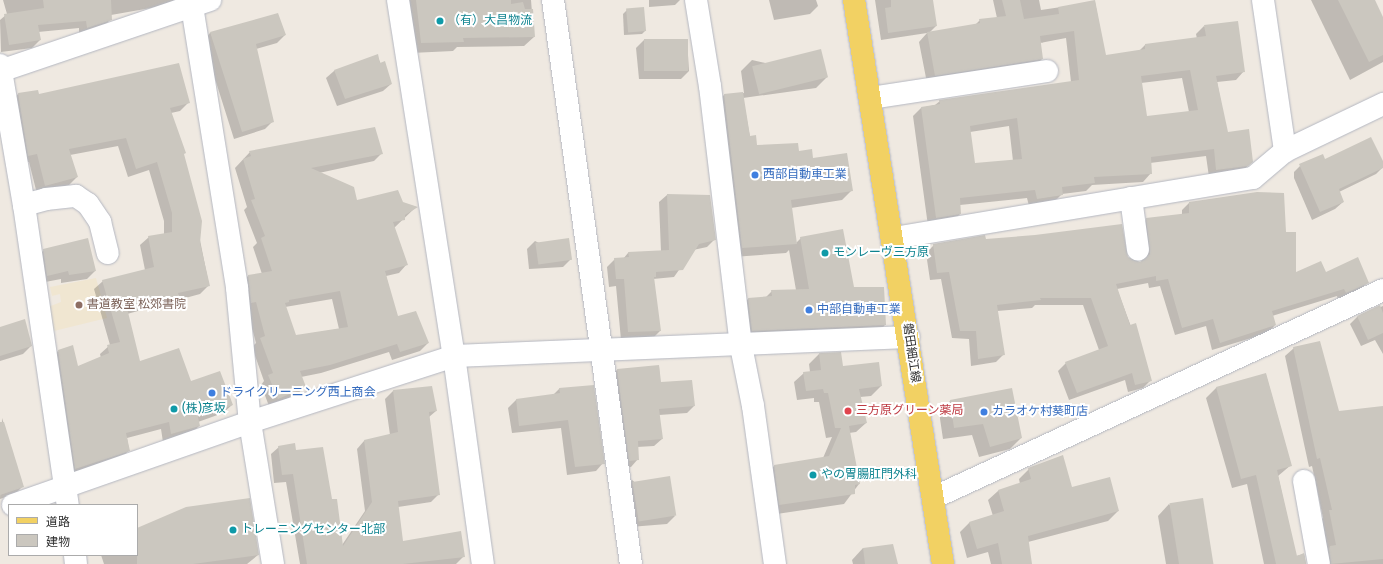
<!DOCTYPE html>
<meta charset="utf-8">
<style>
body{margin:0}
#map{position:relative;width:1383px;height:564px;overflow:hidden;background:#efe9e1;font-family:"Fira Sans","Noto Sans JP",sans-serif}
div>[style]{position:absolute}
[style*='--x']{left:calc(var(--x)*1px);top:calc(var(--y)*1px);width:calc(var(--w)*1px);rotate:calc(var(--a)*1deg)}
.education>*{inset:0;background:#f0e6d1}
.shadow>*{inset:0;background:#0003}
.building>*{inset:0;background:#cbc7bf;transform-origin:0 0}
.roads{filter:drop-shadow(0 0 1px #b4b7c1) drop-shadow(0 0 1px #b4b7c1)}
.minor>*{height:22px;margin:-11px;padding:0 11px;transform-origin:11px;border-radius:11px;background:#fff}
.major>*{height:22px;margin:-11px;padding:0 11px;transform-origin:11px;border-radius:11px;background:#f2d163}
.dots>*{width:11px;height:11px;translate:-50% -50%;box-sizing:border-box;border:2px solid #fff;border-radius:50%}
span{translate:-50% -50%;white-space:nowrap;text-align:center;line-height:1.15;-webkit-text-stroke:4px #fff;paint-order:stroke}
.culture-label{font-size:12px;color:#0d838f}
.left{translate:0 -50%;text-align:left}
.shop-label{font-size:12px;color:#366cbe}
.education-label{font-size:12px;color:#785e54}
.street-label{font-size:12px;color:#2e2e2e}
.health-label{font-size:12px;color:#be3a42}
.legend{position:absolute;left:8px;top:504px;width:130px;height:52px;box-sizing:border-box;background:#fff;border:1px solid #ababab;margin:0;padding:5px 7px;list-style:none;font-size:12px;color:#2e2e2e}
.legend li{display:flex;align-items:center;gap:8px;height:20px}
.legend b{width:20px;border:1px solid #ababab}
</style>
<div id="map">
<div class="education">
<i style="clip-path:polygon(96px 278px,107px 318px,54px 331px,48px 307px,61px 302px,60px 294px,52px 296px,50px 287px)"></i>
</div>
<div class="shadow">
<i style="clip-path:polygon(3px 0,174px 0,168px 5px,111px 15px,111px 19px,103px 27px,79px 35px,79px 28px,38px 32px,40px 40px,32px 48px,1px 52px,0 20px,7px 14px)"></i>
<i style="clip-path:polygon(406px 0,531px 0,534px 37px,524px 46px,457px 47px,453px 51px,411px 53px)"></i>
<i style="clip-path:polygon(649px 0,680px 0,675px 5px,649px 7px)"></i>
<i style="clip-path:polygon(769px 0,816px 0,818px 6px,810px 14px,774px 20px)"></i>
<i style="clip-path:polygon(evenodd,875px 0,932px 0,936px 26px,929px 33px,975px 25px,980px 20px,997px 18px,993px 0,1039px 0,1041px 10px,1095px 2px,1105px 56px,1139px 51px,1145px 45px,1197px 39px,1196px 34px,1204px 26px,1244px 71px,1236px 80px,1217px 82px,1227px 133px,1252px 161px,1244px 170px,1209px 177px,1206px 156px,1150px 163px,1151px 173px,1143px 182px,1092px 185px,1086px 191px,1062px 194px,1054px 202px,1029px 206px,1027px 198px,960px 205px,960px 214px,952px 222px,928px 226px,913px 116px,921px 108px,935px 105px,940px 101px,1071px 82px,1066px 38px,1040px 43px,1042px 59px,1034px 67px,927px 83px,919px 42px,927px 33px,881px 40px,875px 0,1182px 78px,1189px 112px,1146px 118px,1141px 83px,1182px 78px,875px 0,1009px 126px,1013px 161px,974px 164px,970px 132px,1009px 126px)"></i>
<i style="clip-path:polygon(1311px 0,1374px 0,1383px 19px,1383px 62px,1350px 80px)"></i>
<i style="clip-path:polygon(627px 10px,645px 31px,642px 34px,624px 35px,623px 14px)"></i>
<i style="clip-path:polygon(210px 33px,285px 35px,277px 43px,256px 49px,273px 121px,265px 129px,234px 139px,203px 41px)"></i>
<i style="clip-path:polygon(644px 40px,687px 40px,689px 71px,681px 79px,639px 79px,636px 48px)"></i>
<i style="clip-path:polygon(377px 56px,391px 84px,383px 91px,337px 106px,326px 78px,334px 71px)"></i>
<i style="clip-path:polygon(752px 60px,827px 77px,816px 88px,743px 98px,750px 137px,756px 146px,799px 152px,813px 159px,852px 190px,842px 200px,791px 208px,796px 243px,801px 238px,853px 288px,885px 325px,873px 337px,740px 343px,736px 311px,748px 299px,765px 298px,772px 291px,796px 290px,789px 250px,786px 253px,733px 257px,715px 104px,724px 95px,744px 93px,741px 71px)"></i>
<i style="clip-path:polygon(38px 91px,38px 96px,188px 103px,180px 111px,171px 113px,183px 155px,209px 285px,200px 294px,127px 314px,139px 363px,191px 382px,232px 405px,223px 413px,198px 422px,199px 426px,191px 434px,163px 442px,161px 429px,127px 438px,129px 450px,121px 459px,67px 477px,50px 359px,58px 351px,77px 367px,101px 358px,100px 354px,110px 345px,94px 289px,103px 281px,145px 270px,140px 245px,149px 237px,164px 235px,164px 221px,149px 170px,128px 177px,118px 146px,70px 155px,77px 177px,69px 185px,37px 194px,29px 162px,20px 163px,10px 103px,18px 94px)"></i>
<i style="clip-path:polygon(evenodd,250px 152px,382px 153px,374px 161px,319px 173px,356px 201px,402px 203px,416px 207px,394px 228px,407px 264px,399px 273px,386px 276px,397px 318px,428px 343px,420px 351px,392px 360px,389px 352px,321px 373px,301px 377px,305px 387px,296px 395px,269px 406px,261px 385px,264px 381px,252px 347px,256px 343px,240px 284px,248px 276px,262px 274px,253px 247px,257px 243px,244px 210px,247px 207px,235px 168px,250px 152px,332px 299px,339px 329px,295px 336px,285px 307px,332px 299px)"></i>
<i style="clip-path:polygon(1325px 160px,1383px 164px,1383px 167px,1376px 174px,1339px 192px,1343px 202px,1335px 209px,1312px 220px,1294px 178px,1294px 172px,1302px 164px)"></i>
<i style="clip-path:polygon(667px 195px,715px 239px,707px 247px,693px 250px,674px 277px,653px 279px,660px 331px,652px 339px,621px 340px,616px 286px,609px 287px,607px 267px,615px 259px,623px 259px,628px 253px,661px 252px,659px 202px)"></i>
<i style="clip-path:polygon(1189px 203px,1285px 233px,1295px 273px,1325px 273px,1368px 282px,1360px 290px,1338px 300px,1337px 296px,1272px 316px,1275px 325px,1268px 333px,1212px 350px,1206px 326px,1175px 335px,1160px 286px,1149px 288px,1148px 283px,1117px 289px,1151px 380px,1143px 388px,1128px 392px,1125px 380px,1069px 400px,1058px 371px,1066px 363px,1099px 350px,1083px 305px,1035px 305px,1032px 308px,997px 311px,1004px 354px,996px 362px,971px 366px,969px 339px,952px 338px,941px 279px,930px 280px,926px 253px,934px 245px,985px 240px,1127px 258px,1140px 263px,1142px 262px,1139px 227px,1147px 219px,1182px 215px,1182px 210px)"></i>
<i style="clip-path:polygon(535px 241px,571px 259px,563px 267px,529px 269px,527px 249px)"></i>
<i style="clip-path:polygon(44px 250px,95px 271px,87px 279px,61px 283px,61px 279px,40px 283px,36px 258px)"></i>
<i style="clip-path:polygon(1383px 306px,1383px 354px,1375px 340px,1361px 346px,1350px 324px,1357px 317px)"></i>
<i style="clip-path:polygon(0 328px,31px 346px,23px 354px,0 361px)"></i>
<i style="clip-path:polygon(1294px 348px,1338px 412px,1383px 407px,1383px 564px,1321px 564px,1321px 520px,1323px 518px,1312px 466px,1309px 467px,1285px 356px)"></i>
<i style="clip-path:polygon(840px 353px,842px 367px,881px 386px,871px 396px,860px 397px,866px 423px,856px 432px,849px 433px,859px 484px,844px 504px,770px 515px,765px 476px,774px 466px,823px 458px,832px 437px,826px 438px,819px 402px,814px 402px,814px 398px,797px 400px,794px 382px,804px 373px,810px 372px,809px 364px,819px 354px)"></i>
<i style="clip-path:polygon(659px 366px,660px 383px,694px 406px,687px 413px,659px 415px,662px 439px,654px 446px,637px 447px,638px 459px,631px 467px,622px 468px,610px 377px,617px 370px)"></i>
<i style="clip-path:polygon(1266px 375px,1291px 465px,1278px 476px,1296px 556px,1304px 554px,1306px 564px,1264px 564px,1247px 484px,1232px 488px,1206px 398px,1216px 388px)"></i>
<i style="clip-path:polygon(431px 387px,436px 411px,429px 417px,439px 494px,431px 502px,398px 507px,402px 542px,464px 556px,456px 564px,300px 564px,286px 482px,274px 483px,271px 454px,279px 447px,295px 451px,331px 501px,342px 545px,365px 511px,357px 449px,364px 441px,390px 435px,385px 399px,393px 391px)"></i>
<i style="clip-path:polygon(560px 388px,603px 463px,596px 471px,567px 475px,561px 428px,512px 433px,508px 408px,516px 400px,553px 395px)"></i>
<i style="clip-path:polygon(950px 401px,1021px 438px,1010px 449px,979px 457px,972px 435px,943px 439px,939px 412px)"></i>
<i style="clip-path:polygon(2px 418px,23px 486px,15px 494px,0 499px)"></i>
<i style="clip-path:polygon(1062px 456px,1071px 488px,1118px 511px,1108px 521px,1028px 542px,1031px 564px,991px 564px,988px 552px,967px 558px,960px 532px,969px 523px,993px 516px,988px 500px,998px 491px,1020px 484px,1019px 479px,1029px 469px)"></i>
<i style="clip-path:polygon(632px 480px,675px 516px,667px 524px,630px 527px,625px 488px)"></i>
<i style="clip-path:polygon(1169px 504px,1213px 564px,1166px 564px,1158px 516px)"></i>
<i style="clip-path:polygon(137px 528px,258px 555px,247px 564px,104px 564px,101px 555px,137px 555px)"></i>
<i style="clip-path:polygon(863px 548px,897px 564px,853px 564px,852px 560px)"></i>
</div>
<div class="building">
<i style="clip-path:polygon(43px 0,111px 0,112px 20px,87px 28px,86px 21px,38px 25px,41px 40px,9px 45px,4px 14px,44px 8px)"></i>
<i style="clip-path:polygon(416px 0,511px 0,511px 4px,523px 2px,525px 9px,533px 9px,535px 37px,463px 38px,464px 42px,421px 43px)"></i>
<i style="clip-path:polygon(891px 0,933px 0,937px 26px,888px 33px,885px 8px,891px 7px)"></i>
<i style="clip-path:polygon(evenodd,1002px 0,1020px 0,1024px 19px,1059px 14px,1058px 7px,1095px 0,1106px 55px,1145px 49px,1145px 44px,1206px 36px,1204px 25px,1238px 21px,1245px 72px,1216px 76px,1228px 132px,1249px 129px,1253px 162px,1248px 166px,1216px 170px,1214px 149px,1151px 157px,1152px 174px,1094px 177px,1095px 183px,1062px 187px,1063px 195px,1037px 199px,1035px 190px,960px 198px,961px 214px,936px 218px,921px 107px,940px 104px,939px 100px,1079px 80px,1074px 31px,1040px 36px,1043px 59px,935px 76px,927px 32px,980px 23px,979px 19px,1006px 16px,1002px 0,1190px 70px,1198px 110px,1147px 116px,1141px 76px,1190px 70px,1002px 0,1017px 118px,1022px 159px,975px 163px,970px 126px,1017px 118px)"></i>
<i style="clip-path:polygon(1338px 0,1375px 0,1383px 17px,1383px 55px,1369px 62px)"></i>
<i style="left:644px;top:7px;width:24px;height:18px;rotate:85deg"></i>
<i style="clip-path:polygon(278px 13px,286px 35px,256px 44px,274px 122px,242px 132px,210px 32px)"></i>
<i style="left:644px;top:39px;width:44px;height:32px"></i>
<i style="left:821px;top:49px;width:29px;height:71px;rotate:76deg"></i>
<i style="clip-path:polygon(378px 54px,380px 63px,385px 61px,392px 84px,345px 99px,334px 70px)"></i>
<i style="clip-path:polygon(179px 63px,190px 103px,170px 108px,186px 153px,184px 154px,202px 221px,200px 243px,210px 286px,178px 293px,179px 296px,127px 308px,140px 361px,179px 348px,191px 381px,220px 371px,233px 405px,198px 417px,200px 426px,171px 434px,169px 422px,126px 433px,130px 451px,75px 469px,58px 350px,73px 345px,78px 366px,109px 353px,107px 345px,120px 342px,102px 280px,154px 267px,148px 236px,172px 232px,172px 213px,157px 162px,136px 169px,126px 138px,69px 149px,78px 177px,45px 186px,37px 154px,28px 156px,18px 93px,38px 90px,39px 94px)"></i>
<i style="clip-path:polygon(743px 92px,750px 136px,756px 135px,757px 145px,798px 143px,799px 151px,812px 149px,813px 158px,847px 153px,853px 191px,791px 200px,797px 244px,742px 248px,724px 94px)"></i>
<i style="clip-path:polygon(evenodd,375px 127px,383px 154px,311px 168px,354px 187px,357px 200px,398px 190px,403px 202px,418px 207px,405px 215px,405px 220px,393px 222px,408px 265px,385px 271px,398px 316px,416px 311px,429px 343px,400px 352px,397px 344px,330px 365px,300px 371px,306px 387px,278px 399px,268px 375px,273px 373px,260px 338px,265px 336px,256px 302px,251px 303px,248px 275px,272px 271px,261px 238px,265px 236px,251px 200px,255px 199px,243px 159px,251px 156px,249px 151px,375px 127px,340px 291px,348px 327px,296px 335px,285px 303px,289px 302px,289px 300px,340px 291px)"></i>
<i style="clip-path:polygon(1371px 137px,1383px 161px,1383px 168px,1339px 189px,1344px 202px,1320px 212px,1299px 164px,1323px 154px,1325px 159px)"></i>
<i style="clip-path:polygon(1257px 192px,1284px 193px,1286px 232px,1296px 232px,1296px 272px,1321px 261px,1326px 272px,1358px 257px,1369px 283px,1346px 293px,1344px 289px,1272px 311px,1276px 325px,1220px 343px,1213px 319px,1182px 328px,1168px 279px,1156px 281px,1156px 276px,1116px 284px,1130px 325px,1136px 323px,1152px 381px,1135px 385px,1132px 373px,1077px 393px,1065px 362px,1108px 346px,1091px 298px,1040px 298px,1041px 300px,997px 305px,1005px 355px,978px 359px,976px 331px,960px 331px,949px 272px,937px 273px,933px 244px,985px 235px,986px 239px,1035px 235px,1122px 224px,1128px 257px,1140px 262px,1150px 254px,1146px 218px,1189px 213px,1189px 202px)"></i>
<i style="clip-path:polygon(667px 194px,710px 195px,716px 240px,699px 244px,683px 270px,656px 272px,656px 277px,654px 277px,661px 331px,628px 332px,624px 279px,616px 279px,614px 258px,629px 257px,628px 252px,669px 250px)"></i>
<i style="clip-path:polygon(843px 229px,854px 287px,884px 287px,886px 325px,752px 331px,748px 298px,772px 296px,771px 290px,809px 289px,800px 237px)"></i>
<i style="clip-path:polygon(88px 238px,96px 271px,69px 275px,68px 271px,47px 276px,43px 249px)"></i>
<i style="left:569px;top:238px;width:22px;height:34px;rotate:82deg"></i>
<i style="clip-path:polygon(1380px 305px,1383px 313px,1383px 333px,1368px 340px,1357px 316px)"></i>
<i style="clip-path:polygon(25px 319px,32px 346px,0 356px,0 327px)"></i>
<i style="clip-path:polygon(1320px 341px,1339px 411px,1383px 406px,1383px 559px,1331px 564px,1329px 549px,1330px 546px,1336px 545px,1329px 510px,1332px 510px,1320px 458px,1317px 459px,1293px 347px)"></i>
<i style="clip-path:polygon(841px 352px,843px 366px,879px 362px,882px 386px,859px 389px,867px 423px,849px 426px,860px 484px,855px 485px,855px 494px,779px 505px,774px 465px,829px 456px,841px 428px,835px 428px,828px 393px,824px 393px,823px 389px,806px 391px,803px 372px,821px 370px,819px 353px)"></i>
<i style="clip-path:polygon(659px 365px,661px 382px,692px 380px,695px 406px,659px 409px,663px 439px,638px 441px,639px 460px,629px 461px,617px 369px)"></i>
<i style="clip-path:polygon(1266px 373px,1292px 466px,1277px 470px,1297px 556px,1304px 553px,1306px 564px,1276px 564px,1256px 475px,1241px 479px,1216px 387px)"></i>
<i style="clip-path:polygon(594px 385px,605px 464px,575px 467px,568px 420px,519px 426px,516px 399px,560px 393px,559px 388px)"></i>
<i style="clip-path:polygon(432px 386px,437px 411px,429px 412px,440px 495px,398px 501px,403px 541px,461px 531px,465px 557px,403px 564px,307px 564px,293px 474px,282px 475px,278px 446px,295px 443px,296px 450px,323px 447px,332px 499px,337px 499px,343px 546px,372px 502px,364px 440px,398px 432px,393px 390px)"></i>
<i style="clip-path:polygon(1012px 388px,1022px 438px,990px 447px,983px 424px,954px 428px,950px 400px)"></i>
<i style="clip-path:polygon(0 422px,4px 422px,24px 487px,0 495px)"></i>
<i style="clip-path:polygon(1063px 455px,1072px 487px,1110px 477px,1119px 511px,1028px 536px,1032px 564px,1002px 564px,998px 543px,977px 549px,969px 522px,1004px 511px,998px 490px,1031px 479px,1028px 468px)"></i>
<i style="left:670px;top:476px;width:40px;height:38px;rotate:81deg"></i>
<i style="clip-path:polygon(250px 498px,259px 555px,193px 564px,137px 564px,137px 528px,186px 507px)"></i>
<i style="left:1203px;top:498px;width:67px;height:34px;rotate:81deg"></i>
<i style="clip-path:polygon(893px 544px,898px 564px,865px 564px,863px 548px)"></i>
</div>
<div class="roads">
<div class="minor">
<i style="--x:191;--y:0;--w:292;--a:80.9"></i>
<i style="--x:237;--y:288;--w:135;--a:84.5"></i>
<i style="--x:250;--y:422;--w:144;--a:80.8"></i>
<i style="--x:398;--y:0;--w:360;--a:81.1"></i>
<i style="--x:454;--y:356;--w:210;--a:82.1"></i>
<i style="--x:553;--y:0;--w:569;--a:82.13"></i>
<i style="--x:696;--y:0;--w:87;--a:80.8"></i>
<i style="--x:710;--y:86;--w:262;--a:83.2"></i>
<i style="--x:741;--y:346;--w:61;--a:78.7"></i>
<i style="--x:753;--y:406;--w:160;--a:82.1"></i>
<i style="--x:1263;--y:0;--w:153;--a:81.7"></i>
<i style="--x:0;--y:65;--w:142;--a:80.3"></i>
<i style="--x:24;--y:205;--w:303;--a:81.7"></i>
<i style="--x:0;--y:71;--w:222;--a:-18.7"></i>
<i style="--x:871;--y:98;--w:178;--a:-8.7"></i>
<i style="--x:1131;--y:198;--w:52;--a:82.3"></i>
<i style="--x:24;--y:205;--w:23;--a:-15"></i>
<i style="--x:46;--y:199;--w:30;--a:-6"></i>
<i style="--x:76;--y:196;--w:14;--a:34"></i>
<i style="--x:88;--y:204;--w:22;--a:56"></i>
<i style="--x:100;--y:222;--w:32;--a:76"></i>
<i style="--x:894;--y:238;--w:364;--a:-9.5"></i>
<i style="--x:1253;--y:178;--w:42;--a:-40.2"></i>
<i style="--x:1285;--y:151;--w:109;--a:-25.6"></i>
<i style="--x:1304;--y:481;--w:84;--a:79.8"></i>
<i style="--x:933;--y:498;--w:496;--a:-24.8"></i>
<i style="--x:13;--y:505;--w:251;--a:-19.3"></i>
<i style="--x:250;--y:422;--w:214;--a:-17.9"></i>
<i style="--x:454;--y:356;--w:455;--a:-2.4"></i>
<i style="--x:75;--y:555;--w:9;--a:84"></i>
</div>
<div class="major">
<i style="--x:854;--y:0;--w:571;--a:81.03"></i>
</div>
</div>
<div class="dots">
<i style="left:440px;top:21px;background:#0f9aa8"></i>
<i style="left:755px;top:175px;background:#3f7fe0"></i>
<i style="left:825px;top:253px;background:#0f9aa8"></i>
<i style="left:79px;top:305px;background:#8d6e63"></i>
<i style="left:809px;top:310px;background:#3f7fe0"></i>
<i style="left:212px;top:393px;background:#3f7fe0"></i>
<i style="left:174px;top:409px;background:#0f9aa8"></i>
<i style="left:848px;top:411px;background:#e0444e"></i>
<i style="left:984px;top:412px;background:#3f7fe0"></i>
<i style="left:813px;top:475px;background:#0f9aa8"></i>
<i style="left:233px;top:530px;background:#0f9aa8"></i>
</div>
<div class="culture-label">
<span class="left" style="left:448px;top:21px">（有）大昌物流</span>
<span class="left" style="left:833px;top:253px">モンレーヴ三方原</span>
<span class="left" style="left:182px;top:409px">(株)彦坂</span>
<span class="left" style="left:821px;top:475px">やの胃腸肛門外科</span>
<span class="left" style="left:241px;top:530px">トレーニングセンター北部</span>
</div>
<div class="shop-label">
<span class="left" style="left:763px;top:175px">西部自動車工業</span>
<span class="left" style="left:817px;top:310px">中部自動車工業</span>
<span class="left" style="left:220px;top:393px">ドライクリーニング西上商会</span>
<span class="left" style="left:992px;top:412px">カラオケ村葵町店</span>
</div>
<div class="education-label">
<span class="left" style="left:87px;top:305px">書道教室 松郊書院</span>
</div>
<div class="street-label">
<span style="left:911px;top:353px;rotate:82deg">磐田細江線</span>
</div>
<div class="health-label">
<span class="left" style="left:856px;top:411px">三方原グリーン薬局</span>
</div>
<ul class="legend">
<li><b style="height:5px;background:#f2d163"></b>道路</li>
<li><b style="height:11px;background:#cbc7bf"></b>建物</li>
</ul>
</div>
